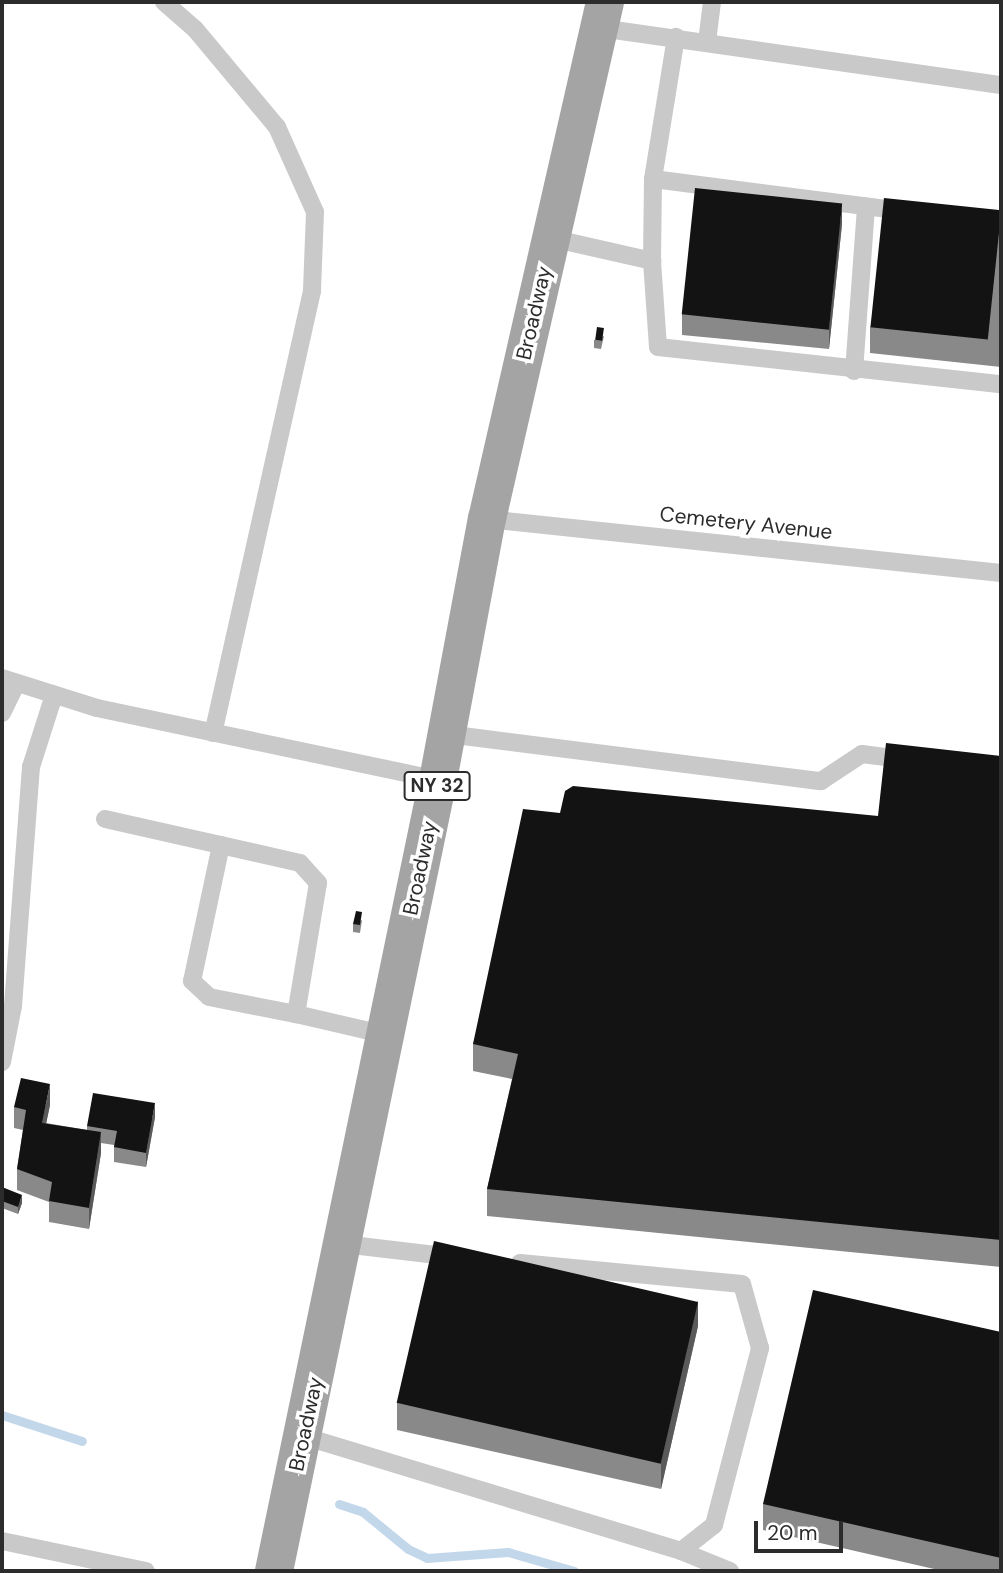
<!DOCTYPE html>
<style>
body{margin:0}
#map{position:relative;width:1003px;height:1573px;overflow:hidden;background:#fff;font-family:"DM Sans",sans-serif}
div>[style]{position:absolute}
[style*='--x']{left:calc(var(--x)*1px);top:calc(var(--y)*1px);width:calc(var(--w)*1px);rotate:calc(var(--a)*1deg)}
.stream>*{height:9px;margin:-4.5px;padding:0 4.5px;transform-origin:4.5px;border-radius:4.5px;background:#c3d7eb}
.service>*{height:18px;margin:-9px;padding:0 9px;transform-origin:9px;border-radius:9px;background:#c9c9c9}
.primary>*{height:38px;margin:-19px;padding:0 19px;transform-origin:19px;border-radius:19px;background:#a4a4a4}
.wall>*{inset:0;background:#898989}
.shaded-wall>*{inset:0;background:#5a5a5a}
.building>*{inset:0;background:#131313;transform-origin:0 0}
span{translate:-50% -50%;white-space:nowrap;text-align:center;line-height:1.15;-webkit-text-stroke:7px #fff;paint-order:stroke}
.shield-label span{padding:2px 5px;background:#fff;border:2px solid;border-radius:5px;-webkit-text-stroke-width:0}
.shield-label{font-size:19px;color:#2c2c2c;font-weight:700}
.street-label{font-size:21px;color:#2c2c2c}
.frame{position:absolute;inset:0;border:4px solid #2c2c2c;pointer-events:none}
.scale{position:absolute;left:754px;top:1521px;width:89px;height:32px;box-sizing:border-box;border:4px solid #2c2c2c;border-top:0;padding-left:9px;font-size:21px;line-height:24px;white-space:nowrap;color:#2c2c2c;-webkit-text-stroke:5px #fff;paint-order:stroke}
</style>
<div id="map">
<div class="stream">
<i style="--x:2;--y:1415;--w:84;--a:18"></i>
<i style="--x:339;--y:1504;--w:25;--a:18"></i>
<i style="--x:363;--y:1512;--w:58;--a:39.4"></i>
<i style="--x:408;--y:1549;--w:21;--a:25"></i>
<i style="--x:427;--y:1558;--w:81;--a:-4.2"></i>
<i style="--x:508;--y:1552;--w:69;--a:16.1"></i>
</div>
<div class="service">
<i style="--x:164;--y:2;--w:41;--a:41.1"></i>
<i style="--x:195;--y:29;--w:128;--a:50.1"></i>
<i style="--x:277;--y:127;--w:93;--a:65.9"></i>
<i style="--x:315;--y:212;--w:79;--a:92.2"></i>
<i style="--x:312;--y:291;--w:453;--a:102.6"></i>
<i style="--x:600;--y:28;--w:405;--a:8.1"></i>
<i style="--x:707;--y:42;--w:40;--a:-82.9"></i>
<i style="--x:653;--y:179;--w:253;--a:7.3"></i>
<i style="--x:551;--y:238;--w:104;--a:12.8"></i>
<i style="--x:652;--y:261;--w:82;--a:-89.3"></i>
<i style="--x:653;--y:179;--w:144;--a:-80.8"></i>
<i style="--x:652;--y:261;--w:86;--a:86"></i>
<i style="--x:658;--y:347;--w:345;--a:6.2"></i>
<i style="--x:854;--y:371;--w:165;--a:-85.8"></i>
<i style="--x:487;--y:519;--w:517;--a:6"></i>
<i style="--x:2;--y:678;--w:100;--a:17.5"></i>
<i style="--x:97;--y:708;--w:349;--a:11.9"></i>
<i style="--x:2;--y:713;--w:32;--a:-64"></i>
<i style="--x:447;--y:734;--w:377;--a:7.2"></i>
<i style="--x:821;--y:781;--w:49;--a:-33.4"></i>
<i style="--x:862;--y:754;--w:46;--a:7.4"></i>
<i style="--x:105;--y:819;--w:200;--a:12.7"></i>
<i style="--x:300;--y:863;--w:27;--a:48"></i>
<i style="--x:318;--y:883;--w:133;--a:99.5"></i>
<i style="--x:296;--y:1014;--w:92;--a:13.1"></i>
<i style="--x:221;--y:845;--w:139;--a:102"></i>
<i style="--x:192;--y:981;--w:23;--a:43"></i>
<i style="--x:209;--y:997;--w:89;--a:11.1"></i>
<i style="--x:2;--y:1062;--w:57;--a:-78.9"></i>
<i style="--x:13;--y:1006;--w:240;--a:-85.7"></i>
<i style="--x:31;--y:767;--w:76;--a:-72.3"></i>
<i style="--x:343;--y:1244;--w:112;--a:6.7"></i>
<i style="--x:303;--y:1436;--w:395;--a:16.9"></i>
<i style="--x:681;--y:1551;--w:42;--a:-38.2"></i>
<i style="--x:714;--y:1525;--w:183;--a:-75.4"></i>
<i style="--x:760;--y:1348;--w:66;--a:-105.7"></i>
<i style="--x:742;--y:1284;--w:223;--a:-174.6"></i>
<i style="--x:2;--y:1541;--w:147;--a:11.8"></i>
<i style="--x:681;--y:1551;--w:53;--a:22.2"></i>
</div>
<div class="primary">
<i style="--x:274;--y:1571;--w:808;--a:-78.29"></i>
<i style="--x:438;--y:780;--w:266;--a:-79.4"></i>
<i style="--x:487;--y:519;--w:530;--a:-77.14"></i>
</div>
<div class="wall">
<i style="clip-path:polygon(1001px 210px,1001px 367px,870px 353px,870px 327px)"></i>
<i style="clip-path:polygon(842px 224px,829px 349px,682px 335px,682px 314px)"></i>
<i style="clip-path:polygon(604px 336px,601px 349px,594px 348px,594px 340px)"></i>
<i style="clip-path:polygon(1001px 756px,1001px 1267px,487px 1216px,487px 1189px,512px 1079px,473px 1071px,473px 1044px,560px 813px,878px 816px)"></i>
<i style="clip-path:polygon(362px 920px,360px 933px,353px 932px,353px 924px)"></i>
<i style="clip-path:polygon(50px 1105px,46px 1123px,87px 1130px,87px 1126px,155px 1117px,146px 1167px,114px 1162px,114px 1145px,101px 1143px,101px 1153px,89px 1229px,49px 1222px,49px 1202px,17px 1190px,17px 1169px,23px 1130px,14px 1128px,14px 1107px)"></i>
<i style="clip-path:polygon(2px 1187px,22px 1203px,18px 1214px,2px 1208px)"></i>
<i style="clip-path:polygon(698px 1326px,661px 1489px,397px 1430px,397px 1403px)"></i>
<i style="clip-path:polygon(1001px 1332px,1001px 1571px,943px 1571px,763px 1530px,763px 1504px)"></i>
</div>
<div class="shaded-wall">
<i style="clip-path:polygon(842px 203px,842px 224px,829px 349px,829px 328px)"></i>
<i style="clip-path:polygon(50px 1084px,50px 1105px,42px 1144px,42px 1123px)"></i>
<i style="clip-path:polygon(155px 1103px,155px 1117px,146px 1167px,146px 1153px)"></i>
<i style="clip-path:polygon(101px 1132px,101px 1153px,89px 1229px,89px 1208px)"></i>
<i style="clip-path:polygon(22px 1195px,22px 1203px,18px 1214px,18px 1207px)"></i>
<i style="clip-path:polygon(698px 1300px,698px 1326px,661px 1489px,661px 1462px)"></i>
</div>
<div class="building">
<i style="left:695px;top:188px;width:148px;height:127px;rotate:6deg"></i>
<i style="left:884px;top:198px;width:118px;height:130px;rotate:6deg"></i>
<i style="left:597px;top:327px;width:7px;height:13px;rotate:8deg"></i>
<i style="clip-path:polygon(886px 743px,1001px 756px,1001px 1240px,487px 1189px,518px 1054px,473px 1044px,523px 809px,560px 813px,565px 791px,573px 786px,878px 816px)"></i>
<i style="clip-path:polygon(356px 911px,362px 912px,360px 925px,353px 924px)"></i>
<i style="clip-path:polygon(21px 1078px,50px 1084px,42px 1123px,101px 1132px,89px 1208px,49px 1201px,52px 1182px,17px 1169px,26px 1110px,14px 1107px)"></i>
<i style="clip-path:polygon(93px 1093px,155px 1103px,146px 1153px,114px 1147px,117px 1131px,87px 1126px)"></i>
<i style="clip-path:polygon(2px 1187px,22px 1195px,18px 1207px,2px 1201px)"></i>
<i style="left:434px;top:1241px;width:271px;height:166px;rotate:13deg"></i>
<i style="clip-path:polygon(813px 1290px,1001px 1332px,1001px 1558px,763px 1504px)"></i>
</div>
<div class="shield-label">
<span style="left:437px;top:786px">NY 32</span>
</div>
<div class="street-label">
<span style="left:534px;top:313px;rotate:-77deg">Broadway</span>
<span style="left:746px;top:523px;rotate:6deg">Cemetery Avenue</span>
<span style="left:420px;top:868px;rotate:-78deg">Broadway</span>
<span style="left:306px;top:1424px;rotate:-78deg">Broadway</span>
</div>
<div class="frame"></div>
<div class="scale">20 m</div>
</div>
